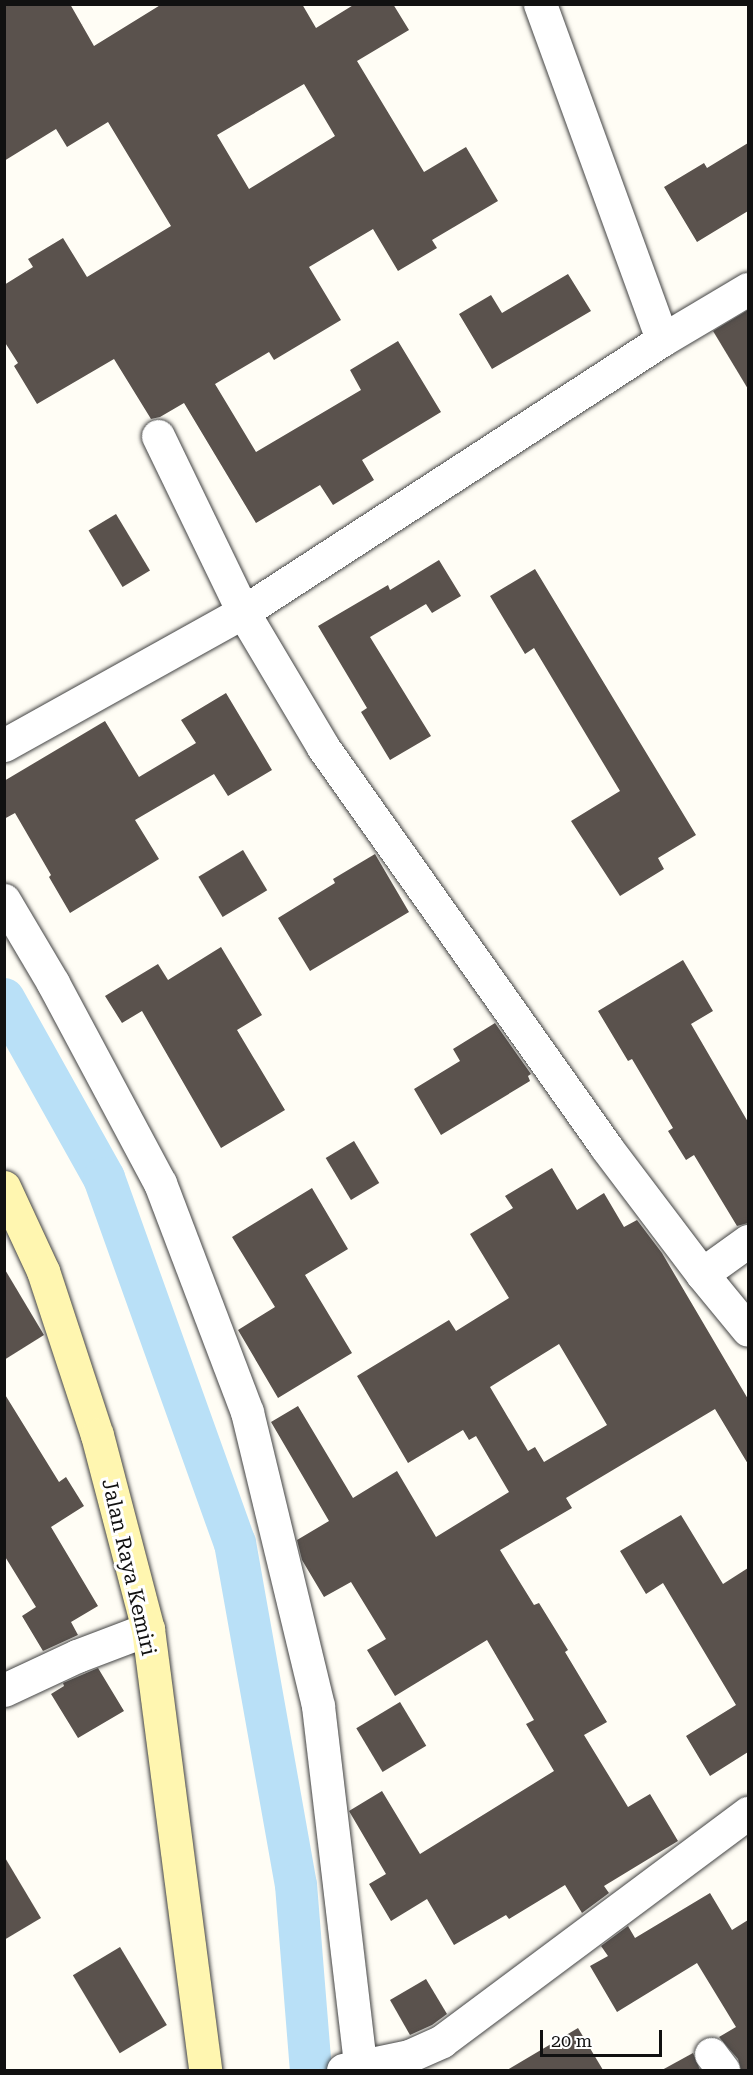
<!DOCTYPE html>
<style>
body{margin:0}
#map{position:relative;width:753px;height:2075px;overflow:hidden;background:#fffdf5;font-family:"Roboto Serif",serif}
div>[style]{position:absolute}
[style*='--x']{left:calc(var(--x)*1px);top:calc(var(--y)*1px);width:calc(var(--w)*1px);rotate:calc(var(--a)*1deg)}
.canal>*{height:42px;margin:-21px;padding:0 21px;transform-origin:21px;border-radius:21px;background:#b9e0f7}
.building>*{inset:0;background:#5a524d;transform-origin:0 0}
.roads{filter:drop-shadow(0 0 2px #444) drop-shadow(0 0 2px #444)}
.minor>*{height:33px;margin:-16.5px;padding:0 16.5px;transform-origin:16.5px;border-radius:16.5px;background:#fff}
.secondary>*{height:33px;margin:-16.5px;padding:0 16.5px;transform-origin:16.5px;border-radius:16.5px;background:#fff6b0}
span{translate:-50% -50%;white-space:nowrap;text-align:center;line-height:1.15;-webkit-text-stroke:6px #fff;paint-order:stroke}
.street-label{font-size:21px;color:#111}
.frame{position:absolute;inset:0;border:6px solid #111;pointer-events:none}
.scale{position:absolute;left:540px;top:2030px;width:122px;height:27px;box-sizing:border-box;border:3px solid #111;border-top:0;padding-left:8px;font-size:18px;line-height:21px;white-space:nowrap;color:#111;-webkit-text-stroke:4px #fff;paint-order:stroke}
</style>
<div id="map">
<div class="canal">
<i style="--x:4;--y:999;--w:205;--a:60.8"></i>
<i style="--x:104;--y:1178;--w:388;--a:70.3"></i>
<i style="--x:235;--y:1543;--w:347;--a:79.9"></i>
<i style="--x:296;--y:1885;--w:186;--a:85.4"></i>
</div>
<div class="building">
<i style="clip-path:polygon(evenodd,4px 4px,70px 4px,94px 46px,162px 4px,302px 4px,316px 28px,355px 4px,393px 4px,409px 30px,357px 61px,424px 172px,466px 147px,498px 201px,432px 240px,437px 248px,398px 271px,373px 229px,309px 267px,341px 320px,274px 360px,269px 352px,215px 384px,256px 452px,361px 390px,350px 370px,398px 341px,441px 412px,362px 460px,374px 480px,333px 505px,320px 485px,256px 523px,184px 403px,160px 417px,151px 419px,114px 359px,37px 404px,14px 366px,18px 363px,4px 341px,4px 285px,33px 267px,28px 259px,63px 238px,87px 277px,171px 226px,108px 122px,67px 147px,56px 129px,4px 161px,4px 4px,304px 84px,335px 136px,249px 189px,217px 135px,304px 84px)"></i>
<i style="clip-path:polygon(748px 143px,748px 211px,697px 242px,664px 187px,704px 163px,707px 168px)"></i>
<i style="clip-path:polygon(568px 274px,591px 311px,492px 369px,459px 314px,491px 295px,502px 313px)"></i>
<i style="clip-path:polygon(748px 310px,748px 389px,713px 331px)"></i>
<i style="left:116px;top:514px;width:66px;height:32px;rotate:59deg"></i>
<i style="clip-path:polygon(439px 560px,461px 596px,432px 613px,426px 604px,370px 637px,431px 736px,390px 760px,361px 712px,367px 708px,318px 626px,388px 585px,390px 590px)"></i>
<i style="clip-path:polygon(535px 569px,696px 835px,658px 858px,664px 869px,620px 896px,571px 821px,620px 791px,534px 648px,525px 654px,490px 596px)"></i>
<i style="clip-path:polygon(226px 693px,272px 770px,228px 796px,214px 774px,135px 820px,159px 859px,70px 913px,49px 877px,51px 875px,15px 813px,4px 819px,4px 781px,105px 721px,139px 777px,196px 743px,181px 720px)"></i>
<i style="left:243px;top:850px;width:47px;height:52px;rotate:59deg"></i>
<i style="clip-path:polygon(375px 854px,409px 912px,310px 971px,278px 918px,335px 883px,333px 879px)"></i>
<i style="clip-path:polygon(221px 947px,262px 1015px,237px 1030px,285px 1110px,221px 1148px,142px 1011px,122px 1023px,105px 996px,158px 964px,168px 980px)"></i>
<i style="clip-path:polygon(683px 960px,713px 1011px,691px 1024px,748px 1122px,748px 1223px,737px 1226px,694px 1155px,686px 1160px,668px 1131px,673px 1128px,632px 1059px,628px 1061px,598px 1011px)"></i>
<i style="clip-path:polygon(495px 1023px,531px 1074px,528px 1076px,530px 1081px,441px 1135px,414px 1089px,460px 1061px,453px 1049px)"></i>
<i style="left:354px;top:1141px;width:49px;height:33px;rotate:59deg"></i>
<i style="clip-path:polygon(evenodd,552px 1168px,577px 1210px,604px 1193px,624px 1227px,637px 1220px,662px 1253px,748px 1399px,748px 1464px,715px 1409px,566px 1498px,572px 1508px,500px 1550px,534px 1605px,539px 1603px,568px 1650px,565px 1652px,607px 1722px,584px 1735px,628px 1807px,650px 1794px,678px 1841px,604px 1886px,609px 1893px,582px 1913px,565px 1885px,509px 1919px,506px 1915px,454px 1945px,427px 1899px,391px 1921px,369px 1884px,386px 1874px,349px 1811px,382px 1791px,420px 1854px,554px 1771px,526px 1724px,534px 1720px,487px 1640px,395px 1696px,367px 1650px,386px 1639px,351px 1582px,324px 1597px,302px 1560px,297px 1540px,329px 1521px,271px 1422px,298px 1406px,353px 1498px,397px 1471px,436px 1537px,509px 1492px,476px 1436px,469px 1440px,463px 1430px,408px 1463px,357px 1376px,449px 1320px,456px 1331px,509px 1298px,470px 1234px,513px 1208px,505px 1196px,552px 1168px,559px 1344px,607px 1425px,544px 1462px,535px 1447px,528px 1451px,490px 1387px,559px 1344px)"></i>
<i style="clip-path:polygon(312px 1188px,348px 1249px,305px 1275px,352px 1353px,278px 1398px,238px 1330px,275px 1307px,232px 1237px)"></i>
<i style="clip-path:polygon(4px 1268px,44px 1335px,4px 1360px)"></i>
<i style="clip-path:polygon(4px 1393px,59px 1482px,66px 1477px,84px 1506px,51px 1527px,98px 1606px,71px 1622px,78px 1635px,43px 1651px,22px 1616px,36px 1607px,4px 1555px)"></i>
<i style="clip-path:polygon(681px 1515px,723px 1584px,748px 1568px,748px 1752px,710px 1776px,686px 1736px,736px 1705px,663px 1583px,646px 1594px,620px 1551px)"></i>
<i style="clip-path:polygon(98px 1668px,124px 1711px,78px 1738px,51px 1694px,64px 1686px,63px 1683px)"></i>
<i style="left:400px;top:1702px;width:51px;height:51px;rotate:59deg"></i>
<i style="clip-path:polygon(4px 1856px,41px 1918px,4px 1940px)"></i>
<i style="clip-path:polygon(710px 1893px,732px 1930px,748px 1920px,748px 2070px,741px 2070px,738px 2059px,719px 2037px,736px 2027px,697px 1963px,617px 2012px,590px 1966px,608px 1956px,601px 1946px,628px 1926px,635px 1938px)"></i>
<i style="left:120px;top:1947px;width:91px;height:55px;rotate:59deg"></i>
<i style="clip-path:polygon(426px 1979px,447px 2014px,432px 2025px,410px 2035px,390px 2000px)"></i>
<i style="clip-path:polygon(578px 2028px,603px 2070px,507px 2070px)"></i>
<i style="clip-path:polygon(693px 2053px,700px 2070px,662px 2070px)"></i>
</div>
<div class="roads">
<div class="minor">
<i style="--x:540;--y:4;--w:357;--a:70"></i>
<i style="--x:158;--y:436;--w:195;--a:64.2"></i>
<i style="--x:243;--y:612;--w:157;--a:59.3"></i>
<i style="--x:323;--y:747;--w:490;--a:54.7"></i>
<i style="--x:606;--y:1147;--w:159;--a:52.9"></i>
<i style="--x:702;--y:1274;--w:72;--a:50.6"></i>
<i style="--x:4;--y:745;--w:274;--a:-29.1"></i>
<i style="--x:243;--y:612;--w:500;--a:-33"></i>
<i style="--x:662;--y:340;--w:100;--a:-30.7"></i>
<i style="--x:4;--y:900;--w:96;--a:59.4"></i>
<i style="--x:53;--y:983;--w:227;--a:61.9"></i>
<i style="--x:160;--y:1183;--w:245;--a:69.2"></i>
<i style="--x:247;--y:1412;--w:302;--a:76.4"></i>
<i style="--x:318;--y:1706;--w:367;--a:83.3"></i>
<i style="--x:702;--y:1274;--w:57;--a:-35.7"></i>
<i style="--x:4;--y:1690;--w:81;--a:-25"></i>
<i style="--x:77;--y:1656;--w:76;--a:-20.8"></i>
<i style="--x:711;--y:2054;--w:20;--a:53"></i>
<i style="--x:343;--y:2070;--w:67;--a:-12"></i>
<i style="--x:409;--y:2056;--w:36;--a:-24"></i>
<i style="--x:442;--y:2041;--w:382;--a:-36.7"></i>
</div>
<div class="secondary">
<i style="--x:4;--y:1187;--w:93;--a:65.1"></i>
<i style="--x:43;--y:1271;--w:173;--a:71.8"></i>
<i style="--x:97;--y:1435;--w:201;--a:75.3"></i>
<i style="--x:148;--y:1629;--w:445;--a:82.6"></i>
</div>
</div>
<div class="street-label">
<span style="left:129px;top:1567px;rotate:77deg">Jalan Raya Kemiri</span>
</div>
<div class="frame"></div>
<div class="scale">20 m</div>
</div>
